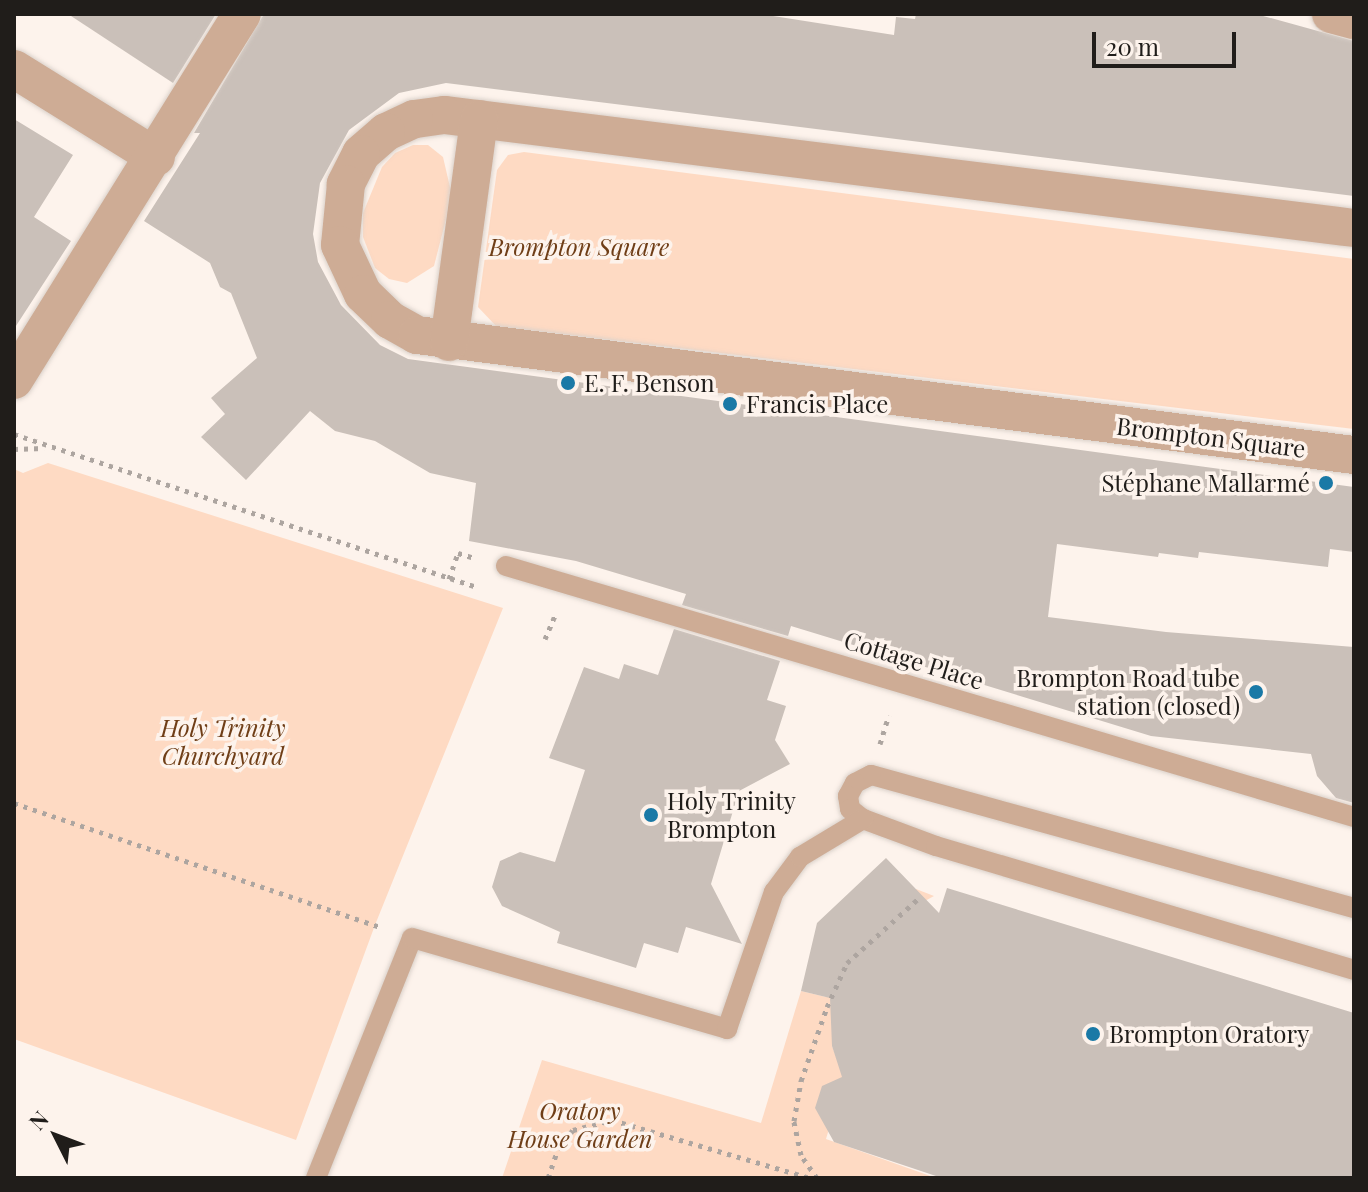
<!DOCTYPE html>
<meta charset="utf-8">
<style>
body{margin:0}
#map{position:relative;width:1368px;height:1192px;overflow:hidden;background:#fdf3ec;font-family:"Playfair Display",serif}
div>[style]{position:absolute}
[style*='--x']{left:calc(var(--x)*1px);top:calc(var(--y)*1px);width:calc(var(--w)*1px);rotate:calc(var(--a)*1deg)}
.green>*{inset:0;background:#fedac3}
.building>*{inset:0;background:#cac0b9}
.path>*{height:5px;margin-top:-2.5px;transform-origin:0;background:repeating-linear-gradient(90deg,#ada5a0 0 4px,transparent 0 10px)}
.roads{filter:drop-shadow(0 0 2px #dad1ca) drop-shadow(0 0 2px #dad1ca)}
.service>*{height:20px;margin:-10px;padding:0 10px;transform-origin:10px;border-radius:10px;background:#ceac95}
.minor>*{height:38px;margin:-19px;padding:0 19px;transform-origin:19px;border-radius:19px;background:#ceac95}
.dots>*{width:22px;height:22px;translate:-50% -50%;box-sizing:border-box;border:4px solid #fdf3ec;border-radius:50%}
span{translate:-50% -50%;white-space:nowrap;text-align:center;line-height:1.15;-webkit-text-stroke:7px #fdf3ec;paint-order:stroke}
.park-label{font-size:24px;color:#6f3e17;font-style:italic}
.poi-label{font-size:24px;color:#201d1a}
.left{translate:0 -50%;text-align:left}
.right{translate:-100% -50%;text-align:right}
.street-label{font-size:24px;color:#201d1a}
.frame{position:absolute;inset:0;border:16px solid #201d1a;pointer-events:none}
.north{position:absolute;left:16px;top:1096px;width:80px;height:80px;-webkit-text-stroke:6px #fdf3ec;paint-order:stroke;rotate:312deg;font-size:22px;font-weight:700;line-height:32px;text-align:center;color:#201d1a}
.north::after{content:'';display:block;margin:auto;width:28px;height:36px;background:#201d1a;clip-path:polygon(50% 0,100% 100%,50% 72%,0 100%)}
.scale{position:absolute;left:1092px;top:32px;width:144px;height:36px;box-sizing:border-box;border:4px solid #201d1a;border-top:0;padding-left:10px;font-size:24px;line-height:28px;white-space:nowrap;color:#201d1a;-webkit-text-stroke:6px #fdf3ec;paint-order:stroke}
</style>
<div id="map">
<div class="green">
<i style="clip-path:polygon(413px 145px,428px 145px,443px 157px,452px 196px,434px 266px,407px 283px,389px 279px,375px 268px,363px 237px,363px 213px,382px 167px,395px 153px)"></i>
<i style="clip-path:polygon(524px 152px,1354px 259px,1354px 429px,496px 326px,478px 307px,497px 170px,508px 155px)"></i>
<i style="clip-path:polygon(48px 463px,503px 608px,375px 925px,296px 1140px,14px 1039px,14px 469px,23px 473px)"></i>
<i style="clip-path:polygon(916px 889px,934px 896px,914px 907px,834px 1000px,832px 1046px,844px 1078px,826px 1139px,936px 1178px,502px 1178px,542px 1060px,761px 1123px,801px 991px,826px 997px)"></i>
</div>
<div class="building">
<i style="clip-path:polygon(68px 14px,216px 14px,173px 83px)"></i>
<i style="clip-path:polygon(264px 14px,761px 14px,894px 35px,896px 17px,915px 19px,916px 14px,1256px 14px,1354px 41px,1354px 196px,446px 83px,399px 93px,349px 130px,320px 183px,313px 234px,318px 262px,341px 305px,380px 345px,408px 359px,1354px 487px,1354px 552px,1330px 549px,1328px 567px,1199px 552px,1198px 558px,1159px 553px,1158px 557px,1057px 544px,1048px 617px,1166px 632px,1354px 647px,1354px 803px,1336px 798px,1317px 776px,1311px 754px,1151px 736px,791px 626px,788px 636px,682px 605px,686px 594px,576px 561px,469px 541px,476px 483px,430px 473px,375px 441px,335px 431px,310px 411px,246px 480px,201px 437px,225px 414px,211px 398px,257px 358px,231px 293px,220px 287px,210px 263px,144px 221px,200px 133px,194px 133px)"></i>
<i style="clip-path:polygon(14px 119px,73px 155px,34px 217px,71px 241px,14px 329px)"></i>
<i style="clip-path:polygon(674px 629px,780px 661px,767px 700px,786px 706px,775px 740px,790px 764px,739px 791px,711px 884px,742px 944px,686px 927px,678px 953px,644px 943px,636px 968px,557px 943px,560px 932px,502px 906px,492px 887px,500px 861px,520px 852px,555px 862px,585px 770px,549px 758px,584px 667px,619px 679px,624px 664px,658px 675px)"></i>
<i style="clip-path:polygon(886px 858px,939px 913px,947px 888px,1354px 1013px,1354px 1178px,942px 1178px,834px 1142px,815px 1108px,822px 1086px,842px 1077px,832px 1046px,830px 998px,801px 991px,817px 923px)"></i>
</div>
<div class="path">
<i style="--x:14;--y:434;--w:488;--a:18.3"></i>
<i style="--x:14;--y:449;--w:30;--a:-2"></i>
<i style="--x:449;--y:579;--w:28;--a:-71"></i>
<i style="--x:458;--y:553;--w:17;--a:17"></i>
<i style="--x:545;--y:639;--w:25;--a:-67"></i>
<i style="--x:880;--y:744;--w:30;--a:-73"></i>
<i style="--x:14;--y:803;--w:387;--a:18.7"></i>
<i style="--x:548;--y:1178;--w:31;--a:-71"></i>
<i style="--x:558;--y:1149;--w:24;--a:-52"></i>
<i style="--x:573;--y:1130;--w:40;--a:-14.4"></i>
<i style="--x:612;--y:1120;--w:206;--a:16.3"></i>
<i style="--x:817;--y:1178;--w:28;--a:-125"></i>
<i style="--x:801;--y:1155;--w:35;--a:-102"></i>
<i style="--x:794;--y:1121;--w:41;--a:-80.1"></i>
<i style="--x:801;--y:1081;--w:78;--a:-70.6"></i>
<i style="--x:827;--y:1007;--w:48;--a:-65.6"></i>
<i style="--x:847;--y:963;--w:98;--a:-42.1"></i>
</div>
<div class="roads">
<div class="service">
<i style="--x:506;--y:566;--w:884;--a:16.49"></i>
<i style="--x:1354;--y:908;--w:501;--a:-164.6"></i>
<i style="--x:871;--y:775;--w:18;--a:153"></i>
<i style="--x:855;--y:783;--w:15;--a:118"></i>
<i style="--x:848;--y:796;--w:13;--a:81"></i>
<i style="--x:850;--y:809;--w:16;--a:38"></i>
<i style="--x:863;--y:819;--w:78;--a:20.3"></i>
<i style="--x:936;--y:846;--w:436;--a:16.5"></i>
<i style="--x:316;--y:1178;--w:258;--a:-68.2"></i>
<i style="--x:412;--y:938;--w:328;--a:16.1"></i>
<i style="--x:727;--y:1029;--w:145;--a:-71.1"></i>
<i style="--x:774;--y:892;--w:44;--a:-53.4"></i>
<i style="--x:800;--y:857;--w:74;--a:-31.1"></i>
</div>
<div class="minor">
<i style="--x:1331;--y:14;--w:24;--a:15"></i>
<i style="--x:14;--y:69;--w:167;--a:31.8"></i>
<i style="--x:1354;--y:228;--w:917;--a:-172.92"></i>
<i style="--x:444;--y:115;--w:30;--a:172"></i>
<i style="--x:414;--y:119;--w:31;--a:155"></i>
<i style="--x:386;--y:132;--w:33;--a:139"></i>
<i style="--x:361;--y:154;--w:34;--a:117"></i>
<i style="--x:346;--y:184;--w:61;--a:95.6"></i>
<i style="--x:340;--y:245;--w:54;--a:64.9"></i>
<i style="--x:363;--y:294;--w:37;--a:44"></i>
<i style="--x:390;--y:320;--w:31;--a:29"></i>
<i style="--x:417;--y:335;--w:945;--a:7.3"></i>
<i style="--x:449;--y:342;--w:225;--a:-82.3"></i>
<i style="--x:14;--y:380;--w:431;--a:-58.1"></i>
</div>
</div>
<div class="dots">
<i style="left:568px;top:383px;background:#1a79a6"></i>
<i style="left:730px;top:404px;background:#1a79a6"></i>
<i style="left:1326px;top:483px;background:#1a79a6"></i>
<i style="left:1256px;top:692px;background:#1a79a6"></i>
<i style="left:651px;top:815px;background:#1a79a6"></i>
<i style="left:1093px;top:1034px;background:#1a79a6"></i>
</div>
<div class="park-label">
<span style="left:579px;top:247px">Brompton Square</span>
<span style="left:223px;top:742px">Holy Trinity<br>Churchyard</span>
<span style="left:580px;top:1125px">Oratory<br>House Garden</span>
</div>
<div class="poi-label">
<span class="left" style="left:584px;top:383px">E. F. Benson</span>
<span class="left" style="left:746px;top:404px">Francis Place</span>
<span class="right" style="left:1310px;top:483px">Stéphane Mallarmé</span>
<span class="right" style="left:1240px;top:692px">Brompton Road tube<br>station (closed)</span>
<span class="left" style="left:667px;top:815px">Holy Trinity<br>Brompton</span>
<span class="left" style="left:1109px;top:1034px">Brompton Oratory</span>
</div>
<div class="street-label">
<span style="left:1211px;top:437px;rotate:7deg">Brompton Square</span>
<span style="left:914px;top:660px;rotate:17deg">Cottage Place</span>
</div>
<div class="frame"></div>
<div class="north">N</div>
<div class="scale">20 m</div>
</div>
